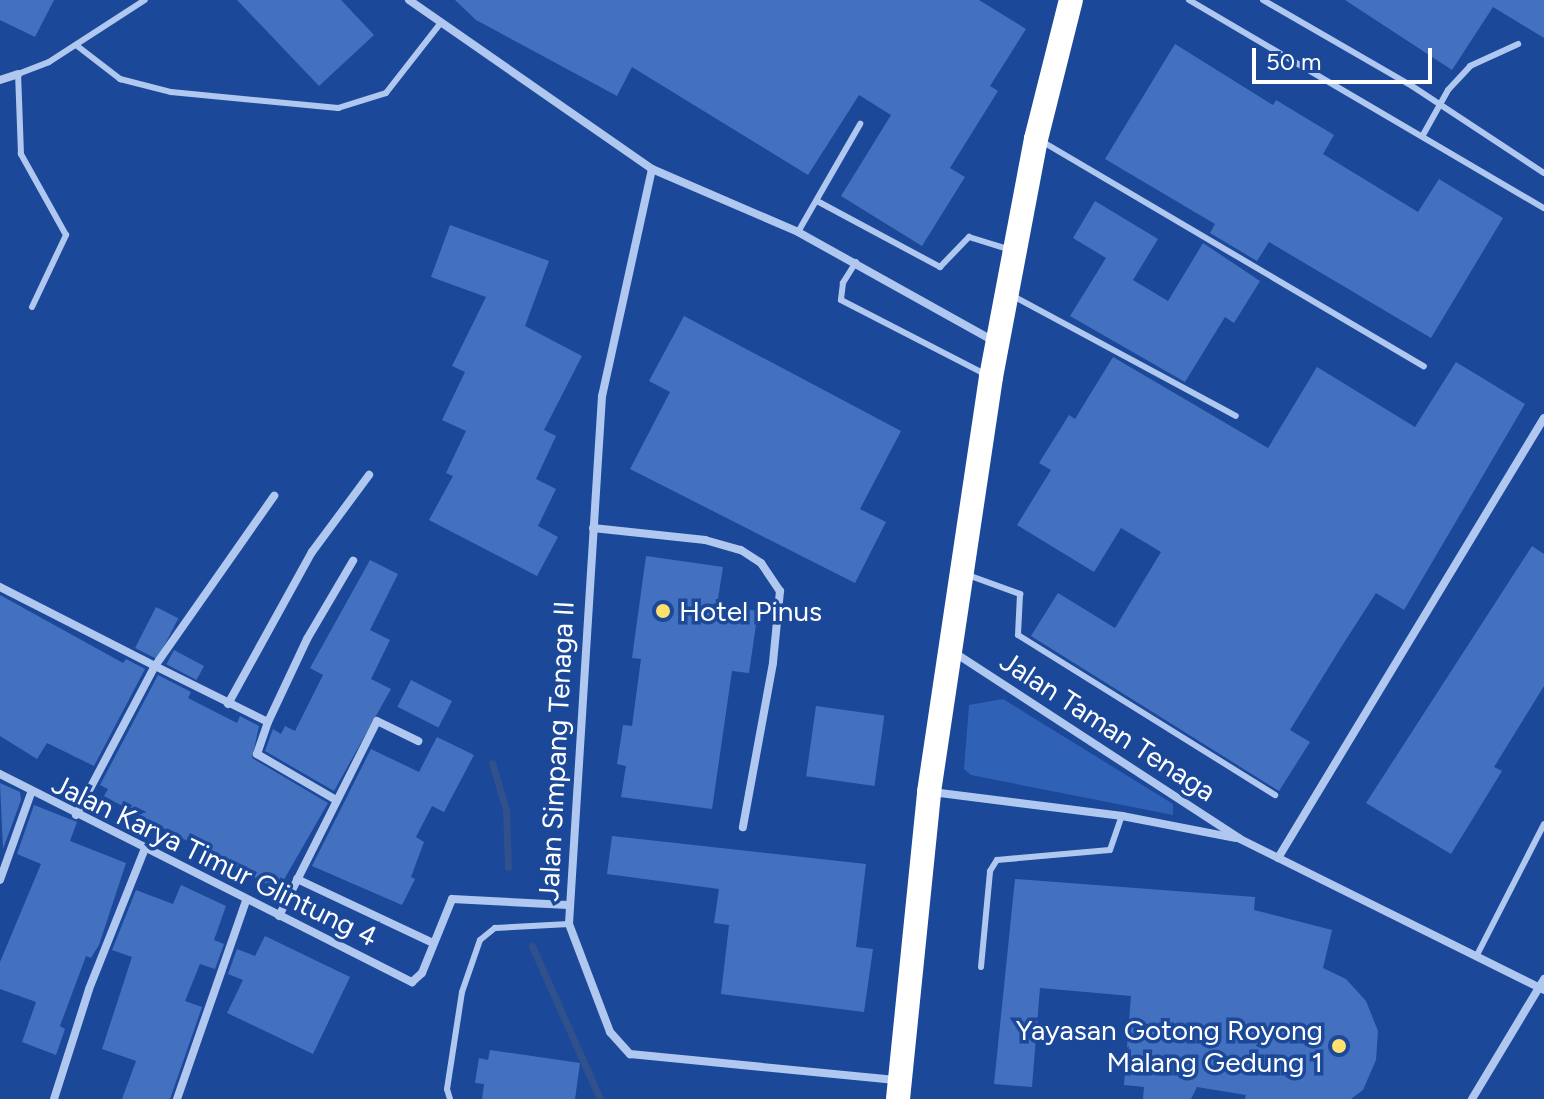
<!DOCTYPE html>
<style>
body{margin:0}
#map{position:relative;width:1544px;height:1099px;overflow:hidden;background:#1b4899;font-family:Figtree,sans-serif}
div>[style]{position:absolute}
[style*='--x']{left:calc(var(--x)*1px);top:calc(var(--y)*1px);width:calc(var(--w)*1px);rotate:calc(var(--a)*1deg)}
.green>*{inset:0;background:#2f61b6}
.stream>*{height:7px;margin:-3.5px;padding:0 3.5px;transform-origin:3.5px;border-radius:3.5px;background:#31518d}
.building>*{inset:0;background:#4471bf;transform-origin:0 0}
.lane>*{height:6px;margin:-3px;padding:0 3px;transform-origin:3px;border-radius:3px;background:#b0c8f0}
.street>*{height:8px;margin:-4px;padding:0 4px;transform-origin:4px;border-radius:4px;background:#b0c8f0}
.highway>*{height:24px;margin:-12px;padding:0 12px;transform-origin:12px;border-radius:12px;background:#fff}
.dots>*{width:22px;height:22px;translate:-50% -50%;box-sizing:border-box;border:4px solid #1b4899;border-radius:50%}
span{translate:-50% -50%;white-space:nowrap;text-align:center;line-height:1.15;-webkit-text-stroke:7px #1b4899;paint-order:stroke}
.poi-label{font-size:28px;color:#fff}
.left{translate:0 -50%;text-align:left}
.right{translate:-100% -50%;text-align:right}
.street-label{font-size:28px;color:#fff}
.scale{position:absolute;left:1252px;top:48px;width:180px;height:36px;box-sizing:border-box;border:4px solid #fff;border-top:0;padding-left:10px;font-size:24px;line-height:28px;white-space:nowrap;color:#fff;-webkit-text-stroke:6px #1b4899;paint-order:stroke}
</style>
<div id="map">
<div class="green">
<i style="clip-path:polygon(1003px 699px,1173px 804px,1173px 815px,971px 775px,964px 769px,969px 705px)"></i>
</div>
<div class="stream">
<i style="--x:492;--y:763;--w:49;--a:73.4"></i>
<i style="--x:506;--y:810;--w:57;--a:88"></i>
<i style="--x:532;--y:946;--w:167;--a:66"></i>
</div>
<div class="building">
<i style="clip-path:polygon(0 0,54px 0,35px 37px,0 20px)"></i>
<i style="clip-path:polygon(237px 0,341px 0,374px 35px,319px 86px)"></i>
<i style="clip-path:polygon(455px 0,979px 0,1026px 29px,990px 86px,998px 91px,950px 168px,965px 177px,922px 246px,841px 196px,891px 115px,859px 95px,808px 175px,632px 67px,617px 96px,476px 20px)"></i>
<i style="clip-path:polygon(1345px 0,1544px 0,1544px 38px,1493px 7px,1452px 70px)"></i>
<i style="clip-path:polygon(1175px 44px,1273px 105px,1276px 100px,1334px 135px,1323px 154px,1418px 212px,1439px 179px,1503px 218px,1431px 338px,1269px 242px,1257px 261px,1210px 233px,1215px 224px,1105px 159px)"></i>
<i style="clip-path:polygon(1095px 201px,1158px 239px,1133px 280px,1168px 301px,1203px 243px,1260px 281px,1234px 323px,1225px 317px,1185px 382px,1070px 316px,1106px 258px,1073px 238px)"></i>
<i style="clip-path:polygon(450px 225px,549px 261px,525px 326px,582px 356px,544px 430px,556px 436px,536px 479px,556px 489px,538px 526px,558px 537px,537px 576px,429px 520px,453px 476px,446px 473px,466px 431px,442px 420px,465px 372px,452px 366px,486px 297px,431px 277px)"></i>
<i style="clip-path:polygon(684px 316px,901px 431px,860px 509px,886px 522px,855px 583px,630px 469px,670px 392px,649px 381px)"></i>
<i style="clip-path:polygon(1113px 357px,1268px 448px,1317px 367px,1415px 427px,1456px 362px,1525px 404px,1404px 610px,1376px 593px,1340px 649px,1290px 730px,1310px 742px,1279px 791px,1031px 636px,1058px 593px,1115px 628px,1161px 552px,1121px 528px,1094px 572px,1017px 525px,1051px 470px,1039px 463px,1069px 415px,1075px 419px)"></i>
<i style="clip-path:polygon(1532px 546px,1544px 554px,1544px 686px,1494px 767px,1502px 771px,1451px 854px,1366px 803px)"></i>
<i style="clip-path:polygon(646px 556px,723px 567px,717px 605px,758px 611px,749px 673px,732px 671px,712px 809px,621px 797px,626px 766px,617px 764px,623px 725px,632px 726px,641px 659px,632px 658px)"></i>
<i style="clip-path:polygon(370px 560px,398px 574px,370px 630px,390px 640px,371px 679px,391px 689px,334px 791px,265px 751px,273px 729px,281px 734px,285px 726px,295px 731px,323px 675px,310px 668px)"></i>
<i style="clip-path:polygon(0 595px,123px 663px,126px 659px,145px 669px,94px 766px,47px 743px,37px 759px,0 736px)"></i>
<i style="left:156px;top:607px;width:25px;height:46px;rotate:27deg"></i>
<i style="left:174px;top:650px;width:34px;height:16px;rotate:28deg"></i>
<i style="clip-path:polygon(158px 675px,191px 692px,188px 698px,237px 723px,240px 716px,259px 726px,252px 758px,328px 803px,278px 890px,104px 796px,108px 789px,100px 785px)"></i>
<i style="left:411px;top:680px;width:46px;height:30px;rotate:27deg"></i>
<i style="left:816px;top:706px;width:69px;height:71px;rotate:8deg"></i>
<i style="clip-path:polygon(437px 737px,474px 755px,444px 812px,432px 806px,416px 837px,424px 842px,411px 877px,415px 879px,402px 905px,312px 866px,371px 749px,419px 772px)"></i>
<i style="clip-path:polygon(0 783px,20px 792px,21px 800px,3px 849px)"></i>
<i style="clip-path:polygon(34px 805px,77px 822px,70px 841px,126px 863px,99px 945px,91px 958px,86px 956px,60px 1026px,65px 1029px,56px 1055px,22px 1042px,36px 1002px,0 989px,0 962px,41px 864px,17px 854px)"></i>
<i style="clip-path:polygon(612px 836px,866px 864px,856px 947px,873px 949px,864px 1012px,721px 994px,729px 925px,714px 923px,719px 889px,607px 874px)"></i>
<i style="clip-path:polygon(1015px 879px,1255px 897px,1254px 910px,1332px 930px,1323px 968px,1346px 979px,1366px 1001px,1378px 1031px,1376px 1060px,1363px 1090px,1351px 1099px,1245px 1099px,1246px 1095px,1197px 1087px,1191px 1099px,1143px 1099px,1144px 1087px,1124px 1085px,1131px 996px,1040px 988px,1032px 1087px,994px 1084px)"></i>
<i style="clip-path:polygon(181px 885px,226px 906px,214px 940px,224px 944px,215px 969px,200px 964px,185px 1001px,202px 1007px,170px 1099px,122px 1099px,136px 1061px,102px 1049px,132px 957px,112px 950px,136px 890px,173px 904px)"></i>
<i style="clip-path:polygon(265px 936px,350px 977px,313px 1054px,227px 1013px,243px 980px,228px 974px,237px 949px,255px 956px)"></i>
<i style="clip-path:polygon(490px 1050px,580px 1063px,575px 1099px,482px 1099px,484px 1084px,475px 1083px,479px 1058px,488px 1060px)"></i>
</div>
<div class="lane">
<i style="--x:1189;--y:0;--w:411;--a:30.4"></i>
<i style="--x:1263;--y:0;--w:172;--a:30"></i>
<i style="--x:1412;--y:86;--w:158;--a:33.4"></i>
<i style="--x:76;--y:45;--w:56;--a:37.7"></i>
<i style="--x:120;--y:79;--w:53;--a:14.3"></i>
<i style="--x:171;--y:92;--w:168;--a:5.5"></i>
<i style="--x:338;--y:108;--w:50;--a:-17.4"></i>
<i style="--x:386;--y:93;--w:88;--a:-52"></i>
<i style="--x:1423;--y:135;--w:51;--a:-60.9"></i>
<i style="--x:1448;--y:90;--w:33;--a:-47"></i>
<i style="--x:1470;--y:66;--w:53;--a:-24.6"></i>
<i style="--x:1043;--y:142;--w:442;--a:30.5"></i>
<i style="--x:817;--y:201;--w:140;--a:28.2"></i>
<i style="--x:940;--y:267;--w:42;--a:-46"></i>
<i style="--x:969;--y:237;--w:41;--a:17.1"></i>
<i style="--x:798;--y:232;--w:125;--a:-60.1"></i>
<i style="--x:856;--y:262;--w:25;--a:122"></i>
<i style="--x:843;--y:283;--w:17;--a:97"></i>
<i style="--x:841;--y:300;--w:162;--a:27.2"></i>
<i style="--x:1013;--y:296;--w:253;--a:28.3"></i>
<i style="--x:32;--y:307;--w:80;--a:-64.7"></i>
<i style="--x:66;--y:235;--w:93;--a:-119.1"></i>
<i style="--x:21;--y:154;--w:80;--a:-92.1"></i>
<i style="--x:18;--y:74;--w:33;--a:-21"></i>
<i style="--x:49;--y:62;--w:114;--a:-32.9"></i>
<i style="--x:965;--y:574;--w:59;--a:20"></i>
<i style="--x:1020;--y:594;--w:41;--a:92.8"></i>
<i style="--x:1018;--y:635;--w:303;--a:31.9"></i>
<i style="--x:1477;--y:955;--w:147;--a:-62.9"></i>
<i style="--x:981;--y:967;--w:96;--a:-84.6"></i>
<i style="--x:990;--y:871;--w:13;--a:-58"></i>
<i style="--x:997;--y:860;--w:113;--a:-5.1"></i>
<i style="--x:1110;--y:850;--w:36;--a:-71"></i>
<i style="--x:450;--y:1099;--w:10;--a:-107"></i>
<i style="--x:447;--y:1089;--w:98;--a:-81.2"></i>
<i style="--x:462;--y:992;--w:55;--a:-70.9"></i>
<i style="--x:480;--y:940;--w:19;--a:-39"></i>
<i style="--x:495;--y:928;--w:74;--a:-3.1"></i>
</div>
<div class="street">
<i style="--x:409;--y:0;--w:296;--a:34.8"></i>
<i style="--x:652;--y:169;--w:159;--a:23.3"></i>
<i style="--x:798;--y:232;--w:224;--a:29.1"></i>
<i style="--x:0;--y:80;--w:19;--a:-18"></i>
<i style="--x:652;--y:169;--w:232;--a:102.4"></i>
<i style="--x:602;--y:396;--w:529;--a:93.58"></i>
<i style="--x:569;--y:924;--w:116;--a:69.2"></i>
<i style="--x:610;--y:1032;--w:30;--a:48"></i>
<i style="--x:630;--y:1054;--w:267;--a:5.6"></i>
<i style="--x:593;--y:528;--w:113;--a:6.1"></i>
<i style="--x:705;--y:540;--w:37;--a:16"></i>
<i style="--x:741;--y:550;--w:24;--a:33"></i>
<i style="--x:761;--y:563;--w:34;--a:56"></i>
<i style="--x:780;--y:591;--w:72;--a:95.6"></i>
<i style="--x:773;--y:663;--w:167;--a:100.4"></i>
<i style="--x:0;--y:587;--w:174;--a:27"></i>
<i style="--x:155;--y:666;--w:208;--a:-55"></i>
<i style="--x:955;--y:653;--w:340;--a:33.1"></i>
<i style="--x:1240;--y:839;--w:339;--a:26.4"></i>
<i style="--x:228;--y:704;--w:174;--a:-61.1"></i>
<i style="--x:312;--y:552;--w:96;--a:-53.5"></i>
<i style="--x:268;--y:722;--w:34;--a:109"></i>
<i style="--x:257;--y:754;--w:91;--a:30.2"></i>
<i style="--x:0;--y:774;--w:462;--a:26.8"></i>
<i style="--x:412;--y:982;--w:13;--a:-42"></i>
<i style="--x:422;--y:973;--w:80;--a:-67.9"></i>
<i style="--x:452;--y:899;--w:116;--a:3"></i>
<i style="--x:932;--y:792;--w:192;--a:7.2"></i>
<i style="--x:1122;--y:816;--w:115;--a:11"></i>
<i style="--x:76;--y:815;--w:169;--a:-62.1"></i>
<i style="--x:155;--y:666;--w:126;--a:26.4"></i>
<i style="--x:268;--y:722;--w:92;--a:-64.8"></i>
<i style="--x:307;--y:639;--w:91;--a:-59.5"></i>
<i style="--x:1278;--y:858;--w:514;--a:-58.85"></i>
<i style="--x:297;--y:879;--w:150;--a:25.2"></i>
<i style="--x:0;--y:880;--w:92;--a:-70.4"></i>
<i style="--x:279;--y:916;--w:218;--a:-63.3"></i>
<i style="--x:377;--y:721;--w:46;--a:26"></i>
<i style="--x:54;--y:1099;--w:115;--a:-72.3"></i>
<i style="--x:89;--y:989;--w:152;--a:-68.3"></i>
<i style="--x:177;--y:1099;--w:210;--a:-70.8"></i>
<i style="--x:1472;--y:1099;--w:140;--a:-59"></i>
</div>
<div class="highway">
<i style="--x:898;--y:1099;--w:309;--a:-84.2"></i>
<i style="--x:929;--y:792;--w:420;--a:-81.5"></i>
<i style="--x:991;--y:377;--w:242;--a:-79.3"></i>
<i style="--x:1036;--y:139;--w:143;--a:-75.9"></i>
</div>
<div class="dots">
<i style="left:663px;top:611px;background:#ffe06f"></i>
<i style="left:1339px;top:1046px;background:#ffe06f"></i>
</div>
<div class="poi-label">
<span class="left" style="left:679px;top:611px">Hotel Pinus</span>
<span class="right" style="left:1323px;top:1046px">Yayasan Gotong Royong<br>Malang Gedung 1</span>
</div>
<div class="street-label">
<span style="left:1108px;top:726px;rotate:33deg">Jalan Taman Tenaga</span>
<span style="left:556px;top:751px;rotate:-87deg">Jalan Simpang Tenaga II</span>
<span style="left:215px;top:860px;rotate:26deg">Jalan Karya Timur Glintung 4</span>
</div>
<div class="scale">50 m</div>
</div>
